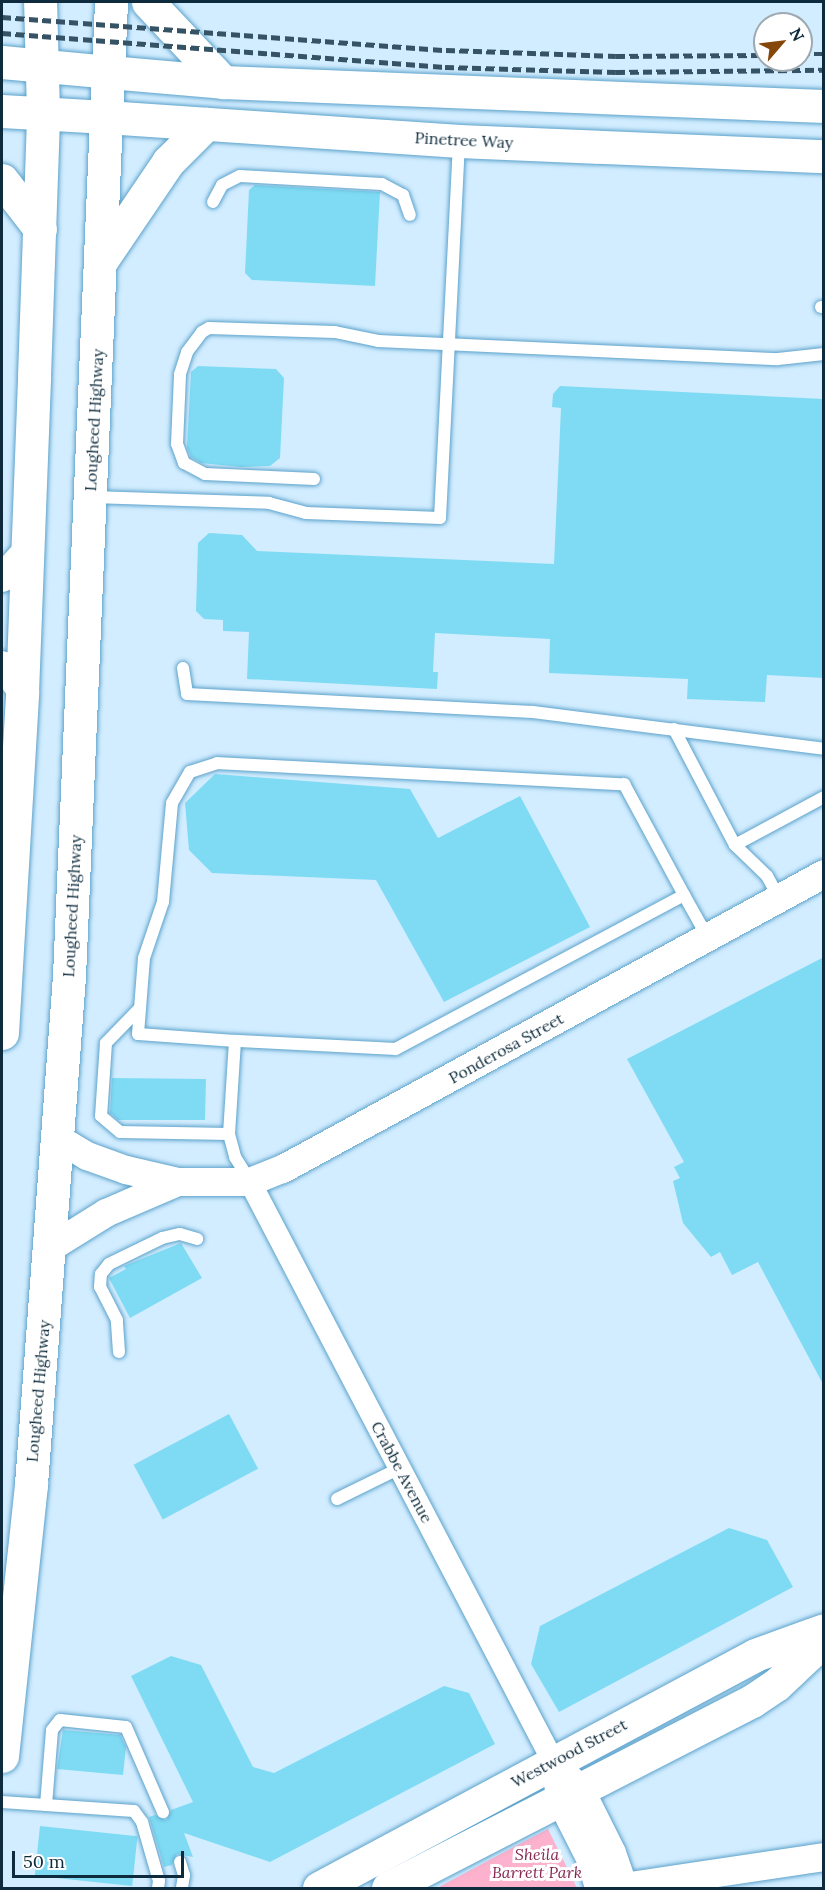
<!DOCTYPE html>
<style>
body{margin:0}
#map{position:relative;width:825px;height:1890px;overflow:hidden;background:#d2edff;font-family:Lora,serif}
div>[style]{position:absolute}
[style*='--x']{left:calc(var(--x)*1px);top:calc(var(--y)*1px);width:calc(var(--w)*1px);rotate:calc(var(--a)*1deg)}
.green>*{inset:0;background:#fcb1cc}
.building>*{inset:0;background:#7fdbf3;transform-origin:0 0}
.roads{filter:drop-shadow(0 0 2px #5ca2cb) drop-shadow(0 0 2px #5ca2cb)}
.service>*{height:12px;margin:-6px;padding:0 6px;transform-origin:6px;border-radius:6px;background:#fff}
.minor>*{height:22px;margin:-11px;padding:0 11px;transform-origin:11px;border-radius:11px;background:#fff}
.tertiary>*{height:28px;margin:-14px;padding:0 14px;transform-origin:14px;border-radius:14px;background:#fff}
.secondary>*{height:33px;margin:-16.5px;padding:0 16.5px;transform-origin:16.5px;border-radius:16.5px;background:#fff}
.primary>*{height:33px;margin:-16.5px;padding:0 16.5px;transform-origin:16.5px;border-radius:16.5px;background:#fff}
.rail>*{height:4.5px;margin-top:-2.25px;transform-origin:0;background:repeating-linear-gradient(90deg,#365365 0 9px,transparent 0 13.5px)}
span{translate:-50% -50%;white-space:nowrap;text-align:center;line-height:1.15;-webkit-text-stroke:6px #fff;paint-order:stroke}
.street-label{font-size:16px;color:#0d2b3c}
.park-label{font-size:16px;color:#862752;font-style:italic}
.frame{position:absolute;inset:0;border:3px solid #0d2b3c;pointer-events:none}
.north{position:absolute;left:753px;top:12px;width:60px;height:60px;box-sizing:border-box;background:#fff;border:2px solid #9eaab1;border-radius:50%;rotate:62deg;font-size:16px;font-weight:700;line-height:24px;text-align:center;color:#0d2b3c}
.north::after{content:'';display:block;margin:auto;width:21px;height:27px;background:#854609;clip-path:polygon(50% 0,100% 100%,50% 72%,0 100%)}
.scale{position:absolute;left:12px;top:1851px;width:172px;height:27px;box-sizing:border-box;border:3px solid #0d2b3c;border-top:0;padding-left:8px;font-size:18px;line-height:21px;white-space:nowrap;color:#0d2b3c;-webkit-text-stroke:4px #fff;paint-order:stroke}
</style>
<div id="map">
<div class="green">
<i style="clip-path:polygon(548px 1829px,577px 1888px,437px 1888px,523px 1842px)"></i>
</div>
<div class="building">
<i style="clip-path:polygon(255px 185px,380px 192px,375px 286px,252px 280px,245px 273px,249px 190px)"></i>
<i style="clip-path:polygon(198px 366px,276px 369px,284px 378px,280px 458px,270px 466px,241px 467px,201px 463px,191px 457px,187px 448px,191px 372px)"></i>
<i style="clip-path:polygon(560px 386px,824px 399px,824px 678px,767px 675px,765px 702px,687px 699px,688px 679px,549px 673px,550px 639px,435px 633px,433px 672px,438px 672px,437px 689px,247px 679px,249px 632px,223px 631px,223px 620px,204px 619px,196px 611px,198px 543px,209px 533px,242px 535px,257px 551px,554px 564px,561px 408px,552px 407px,553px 394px)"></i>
<i style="clip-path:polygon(215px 774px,410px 789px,438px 838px,520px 796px,590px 927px,444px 1002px,376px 880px,212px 873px,189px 850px,185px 803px)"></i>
<i style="clip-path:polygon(824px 957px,824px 1386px,758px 1262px,732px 1275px,720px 1252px,711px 1257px,683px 1223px,673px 1181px,680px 1178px,674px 1167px,684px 1162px,627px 1059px)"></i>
<i style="clip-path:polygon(112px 1078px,206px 1079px,205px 1120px,118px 1120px,110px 1113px)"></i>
<i style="clip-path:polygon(181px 1243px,202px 1278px,130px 1318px,109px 1278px,126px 1269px,124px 1266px)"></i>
<i style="left:229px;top:1414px;width:62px;height:108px;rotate:62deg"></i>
<i style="clip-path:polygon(729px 1528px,767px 1540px,793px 1587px,559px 1712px,531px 1664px,540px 1626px)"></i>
<i style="clip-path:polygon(171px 1656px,201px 1665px,253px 1767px,274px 1773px,444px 1686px,469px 1693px,495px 1744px,270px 1862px,184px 1833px,193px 1857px,177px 1854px,172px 1865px,164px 1867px,149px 1817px,155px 1815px,166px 1820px,171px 1810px,193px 1802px,131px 1676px)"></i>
<i style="clip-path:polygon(63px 1730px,120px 1735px,126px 1747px,123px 1775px,57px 1769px)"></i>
<i style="left:40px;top:1826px;width:98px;height:50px;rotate:6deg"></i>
</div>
<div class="roads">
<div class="service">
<i style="--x:213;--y:202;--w:19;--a:-62"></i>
<i style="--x:222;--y:185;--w:20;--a:-27"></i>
<i style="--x:240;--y:176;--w:142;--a:3.2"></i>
<i style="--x:382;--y:184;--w:24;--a:28"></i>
<i style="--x:403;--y:195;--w:21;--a:71"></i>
<i style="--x:821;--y:307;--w:3;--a:0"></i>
<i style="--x:314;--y:479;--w:109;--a:-177.4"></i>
<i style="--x:205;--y:474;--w:24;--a:-152"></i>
<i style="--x:184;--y:463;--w:20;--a:-110"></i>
<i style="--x:177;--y:444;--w:70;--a:-87.5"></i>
<i style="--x:180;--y:374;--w:23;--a:-72"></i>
<i style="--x:187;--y:352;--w:25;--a:-53"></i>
<i style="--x:202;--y:332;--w:8;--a:-30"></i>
<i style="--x:209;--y:328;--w:126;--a:1.8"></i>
<i style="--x:335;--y:332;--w:44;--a:11.8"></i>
<i style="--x:378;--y:341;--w:400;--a:2.6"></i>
<i style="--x:778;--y:359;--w:46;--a:-6.2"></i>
<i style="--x:92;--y:497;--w:177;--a:1.9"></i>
<i style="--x:269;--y:503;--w:38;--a:15"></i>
<i style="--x:306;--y:513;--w:134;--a:2.1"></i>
<i style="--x:440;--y:518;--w:375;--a:-87.1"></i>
<i style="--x:183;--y:668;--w:26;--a:81"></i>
<i style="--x:187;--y:694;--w:346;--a:3"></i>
<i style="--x:533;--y:712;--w:293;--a:7.2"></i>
<i style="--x:674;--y:729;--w:131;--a:62.3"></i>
<i style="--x:735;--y:845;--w:45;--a:44.1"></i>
<i style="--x:767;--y:876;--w:25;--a:61"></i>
<i style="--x:735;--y:845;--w:101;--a:-28.3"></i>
<i style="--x:684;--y:895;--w:49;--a:60.8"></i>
<i style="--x:140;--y:1008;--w:49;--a:134.2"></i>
<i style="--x:106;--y:1043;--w:73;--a:93.9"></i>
<i style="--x:101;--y:1116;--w:25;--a:40"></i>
<i style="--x:120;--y:1132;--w:109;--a:1.1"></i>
<i style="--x:235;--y:1041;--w:97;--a:-175.9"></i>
<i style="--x:138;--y:1034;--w:76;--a:-85.5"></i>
<i style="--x:144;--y:958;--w:59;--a:-71.3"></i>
<i style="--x:163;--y:902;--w:99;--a:-84.8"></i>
<i style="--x:172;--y:803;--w:36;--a:-60"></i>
<i style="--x:190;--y:772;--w:28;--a:-18"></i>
<i style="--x:217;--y:763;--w:408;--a:3"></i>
<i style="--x:624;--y:784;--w:126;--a:61.6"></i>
<i style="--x:684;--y:895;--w:327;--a:151.9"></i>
<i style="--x:395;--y:1049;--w:160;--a:-177.1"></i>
<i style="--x:235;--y:1041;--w:93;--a:93.7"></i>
<i style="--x:229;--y:1134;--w:24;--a:75"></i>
<i style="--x:235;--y:1157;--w:28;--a:58"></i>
<i style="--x:119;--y:1352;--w:32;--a:-94"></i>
<i style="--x:117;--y:1320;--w:37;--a:-117"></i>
<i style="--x:100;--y:1287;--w:13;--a:-86"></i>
<i style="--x:101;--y:1274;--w:13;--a:-51"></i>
<i style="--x:109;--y:1264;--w:59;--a:-26.1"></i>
<i style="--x:162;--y:1238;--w:18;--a:-13"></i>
<i style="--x:180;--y:1234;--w:18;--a:16"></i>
<i style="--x:337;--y:1499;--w:70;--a:-26.2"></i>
<i style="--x:2;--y:1802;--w:132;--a:3.9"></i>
<i style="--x:134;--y:1811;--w:14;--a:54"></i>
<i style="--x:142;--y:1822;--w:61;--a:73.9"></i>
<i style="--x:159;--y:1881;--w:7;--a:98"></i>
<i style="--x:46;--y:1805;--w:75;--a:-85.4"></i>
<i style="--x:52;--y:1730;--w:13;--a:-51"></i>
<i style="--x:60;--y:1720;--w:66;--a:6.1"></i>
<i style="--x:126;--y:1727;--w:93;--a:66.5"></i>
<i style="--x:180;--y:1862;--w:14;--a:73"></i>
<i style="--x:184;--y:1875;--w:13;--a:99"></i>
</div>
<div class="minor">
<i style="--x:250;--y:1182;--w:653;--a:62.38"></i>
</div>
<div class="tertiary">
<i style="--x:2;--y:578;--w:39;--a:-48"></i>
<i style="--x:2;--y:665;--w:34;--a:53"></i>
<i style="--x:57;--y:1138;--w:35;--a:31"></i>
<i style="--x:87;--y:1156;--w:41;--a:19.7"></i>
<i style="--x:126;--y:1170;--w:53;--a:13"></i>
<i style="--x:178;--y:1182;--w:72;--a:0"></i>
<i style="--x:250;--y:1182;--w:35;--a:-22"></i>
<i style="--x:283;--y:1169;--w:616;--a:-28.6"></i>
<i style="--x:50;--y:1248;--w:66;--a:-32"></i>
<i style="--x:106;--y:1213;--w:78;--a:-23.3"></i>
<i style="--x:553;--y:1761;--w:41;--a:47"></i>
<i style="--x:581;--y:1791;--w:69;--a:63.4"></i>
<i style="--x:612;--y:1853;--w:36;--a:71"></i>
<i style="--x:557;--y:1778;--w:23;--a:80"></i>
<i style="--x:561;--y:1801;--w:64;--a:63"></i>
<i style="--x:590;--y:1858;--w:31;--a:73"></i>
<i style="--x:617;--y:1888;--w:209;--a:-8.5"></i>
</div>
<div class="secondary">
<i style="--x:109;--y:72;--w:114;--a:5"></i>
<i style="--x:223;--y:82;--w:601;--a:2.29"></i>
<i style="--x:106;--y:117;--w:354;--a:3.9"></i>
<i style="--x:459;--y:141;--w:365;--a:2.4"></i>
<i style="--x:319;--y:1888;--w:494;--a:-28.1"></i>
<i style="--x:755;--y:1655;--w:73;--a:-19.9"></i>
<i style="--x:388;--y:1888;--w:409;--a:-27.2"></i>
<i style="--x:752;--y:1701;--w:29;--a:-34"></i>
<i style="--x:776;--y:1685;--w:66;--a:-43.2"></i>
</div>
<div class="primary">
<i style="--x:148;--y:2;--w:110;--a:46.8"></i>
<i style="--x:2;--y:62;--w:107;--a:5.3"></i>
<i style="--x:2;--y:111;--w:104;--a:3.3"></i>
<i style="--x:2;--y:180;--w:62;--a:52.2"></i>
<i style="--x:101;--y:261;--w:120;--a:-55.9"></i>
<i style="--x:168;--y:162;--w:54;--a:-45"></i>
<i style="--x:2;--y:1033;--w:342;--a:-86.6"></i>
<i style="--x:22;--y:692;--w:316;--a:-87.8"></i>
<i style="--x:34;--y:376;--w:263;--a:-88"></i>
<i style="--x:43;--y:113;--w:111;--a:-91.5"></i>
<i style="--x:2;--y:1756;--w:274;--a:-83.9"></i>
<i style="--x:31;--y:1484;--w:509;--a:-85.72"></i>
<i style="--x:69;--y:976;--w:975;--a:-87.53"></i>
</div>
</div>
<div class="rail">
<i style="--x:2;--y:17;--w:445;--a:4.3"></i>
<i style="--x:446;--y:50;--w:170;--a:2"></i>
<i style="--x:616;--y:56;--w:149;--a:-0.4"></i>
<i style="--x:2;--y:33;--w:444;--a:4.4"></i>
<i style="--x:445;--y:67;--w:171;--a:1.7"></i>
<i style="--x:616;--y:72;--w:208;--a:-0.6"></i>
<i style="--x:801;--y:54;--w:23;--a:0"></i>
</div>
<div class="street-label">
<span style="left:464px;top:140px;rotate:3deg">Pinetree Way</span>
<span style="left:94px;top:420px;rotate:-87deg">Lougheed Highway</span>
<span style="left:72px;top:906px;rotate:-87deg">Lougheed Highway</span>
<span style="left:506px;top:1048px;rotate:-29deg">Ponderosa Street</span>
<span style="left:38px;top:1391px;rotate:-85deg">Lougheed Highway</span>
<span style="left:402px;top:1472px;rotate:62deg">Crabbe Avenue</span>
<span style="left:569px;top:1753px;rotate:-28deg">Westwood Street</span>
</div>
<div class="park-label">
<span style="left:537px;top:1863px">Sheila<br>Barrett Park</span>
</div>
<div class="frame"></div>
<div class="north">N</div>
<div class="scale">50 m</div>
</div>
